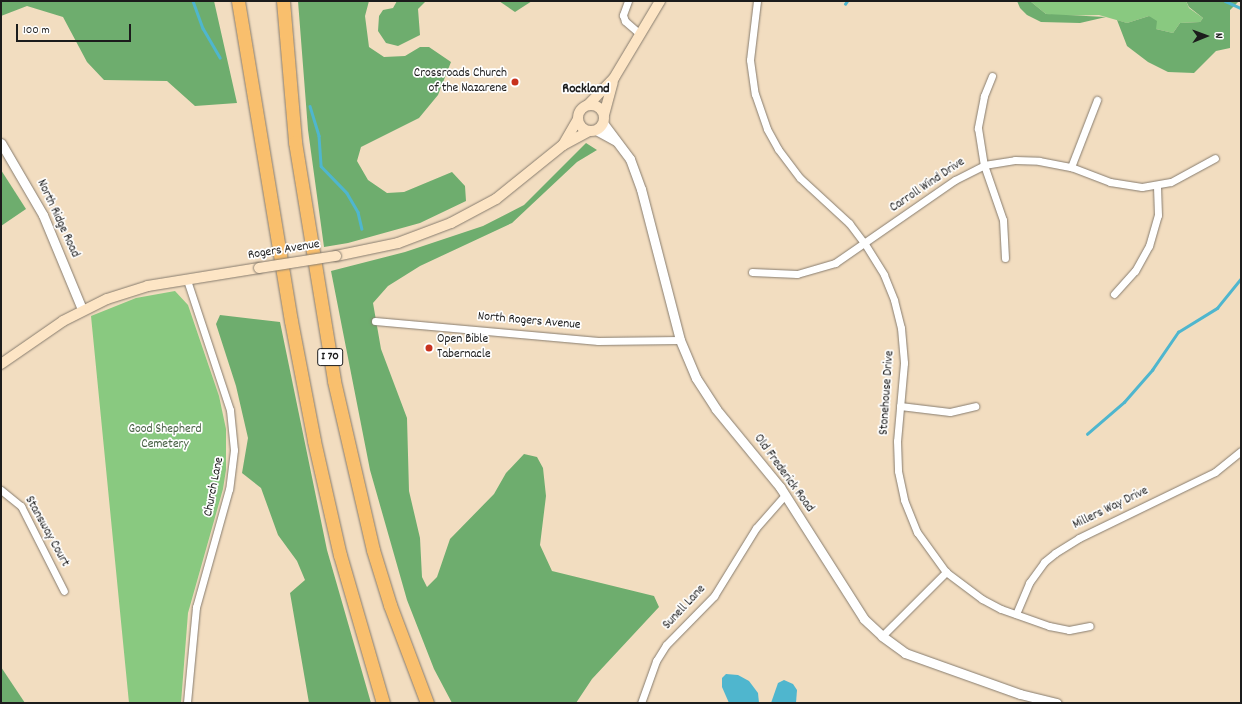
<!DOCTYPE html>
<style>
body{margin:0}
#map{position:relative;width:1242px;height:704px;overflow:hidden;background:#f2ddc0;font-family:Dekko,sans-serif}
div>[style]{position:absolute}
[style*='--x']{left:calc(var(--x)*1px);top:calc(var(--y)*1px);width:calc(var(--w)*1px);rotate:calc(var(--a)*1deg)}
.green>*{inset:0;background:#89c980}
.forest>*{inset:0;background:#6ead6e}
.water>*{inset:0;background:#4fb6ce}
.stream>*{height:2.5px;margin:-1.25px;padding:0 1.25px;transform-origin:1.25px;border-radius:1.25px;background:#4fb6ce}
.roads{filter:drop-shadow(0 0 1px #877c6e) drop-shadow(0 0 1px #877c6e)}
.minor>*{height:7px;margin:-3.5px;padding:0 3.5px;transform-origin:3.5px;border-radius:3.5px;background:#fff}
.tertiary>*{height:9px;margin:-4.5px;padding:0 4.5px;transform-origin:4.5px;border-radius:4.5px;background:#fff}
.secondary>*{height:10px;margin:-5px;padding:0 5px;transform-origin:5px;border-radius:5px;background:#fde5c5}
.secondary>.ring{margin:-5px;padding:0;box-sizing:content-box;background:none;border:10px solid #fde5c5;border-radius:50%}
.motorway>*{height:13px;margin:-6.5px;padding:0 6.5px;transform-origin:6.5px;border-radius:6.5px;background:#f9bf6d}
.bridges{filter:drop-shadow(0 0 1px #877c6e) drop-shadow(0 0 1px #877c6e)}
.secondary-bridge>*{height:10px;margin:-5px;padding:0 5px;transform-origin:5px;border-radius:5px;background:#fde5c5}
.dots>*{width:11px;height:11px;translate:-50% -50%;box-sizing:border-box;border:2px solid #fff;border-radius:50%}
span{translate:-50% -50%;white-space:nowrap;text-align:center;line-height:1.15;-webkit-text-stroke:3.5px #fff;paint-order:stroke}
.shield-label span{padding:1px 3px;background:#fff;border:1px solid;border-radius:3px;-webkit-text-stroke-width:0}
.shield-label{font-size:12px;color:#1c1c1c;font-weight:700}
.poi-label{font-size:13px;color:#1c1c1c}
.right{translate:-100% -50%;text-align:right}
.left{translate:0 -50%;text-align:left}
.street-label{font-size:13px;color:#1c1c1c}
.park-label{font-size:13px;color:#486144}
.neighbourhood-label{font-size:14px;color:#1c1c1c;font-weight:700}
.frame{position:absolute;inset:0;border:2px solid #1c1c1c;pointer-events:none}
.north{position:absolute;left:1186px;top:16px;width:40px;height:40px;-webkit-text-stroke:3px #fff;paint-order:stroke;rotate:89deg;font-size:11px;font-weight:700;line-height:16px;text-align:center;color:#1c1c1c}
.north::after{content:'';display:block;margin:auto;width:14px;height:18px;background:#1c1c1c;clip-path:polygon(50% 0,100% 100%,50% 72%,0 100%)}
.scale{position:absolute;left:16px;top:24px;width:115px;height:18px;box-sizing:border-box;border:2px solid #1c1c1c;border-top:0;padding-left:5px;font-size:12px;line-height:14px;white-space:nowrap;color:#1c1c1c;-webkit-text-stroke:3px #fff;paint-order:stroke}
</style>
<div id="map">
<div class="green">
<i style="clip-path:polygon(1030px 1px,1186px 1px,1189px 8px,1203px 18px,1200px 22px,1180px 23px,1173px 33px,1156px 29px,1149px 16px,1127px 23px,1099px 15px,1057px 16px,1046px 14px)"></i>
<i style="clip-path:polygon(175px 291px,188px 305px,219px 396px,226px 429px,226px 470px,223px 489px,188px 613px,181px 703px,129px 703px,91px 316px,136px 298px)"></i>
</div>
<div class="forest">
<i style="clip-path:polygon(1px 1px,214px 1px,237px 103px,195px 106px,167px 81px,104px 80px,87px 62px,63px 17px,27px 6px,1px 16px)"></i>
<i style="clip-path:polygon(298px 1px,369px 1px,365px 16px,369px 47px,384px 57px,405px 56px,420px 47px,429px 47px,451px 62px,438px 95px,419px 118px,361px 147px,357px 161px,368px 180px,387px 193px,404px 192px,452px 172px,465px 186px,466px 201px,420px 223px,348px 243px,324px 247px,308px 130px)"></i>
<i style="clip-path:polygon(397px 1px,426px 1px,418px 9px,420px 35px,398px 46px,386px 43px,378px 31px,379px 16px,383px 10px,393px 8px)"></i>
<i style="clip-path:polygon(499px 1px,532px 1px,515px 12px)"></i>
<i style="clip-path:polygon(1017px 1px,1030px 1px,1046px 14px,1106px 17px,1080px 23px,1041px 22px,1027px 15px,1020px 8px)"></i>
<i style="clip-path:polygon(1186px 1px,1239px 1px,1230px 10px,1230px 48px,1216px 51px,1194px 73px,1168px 72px,1148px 62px,1127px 46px,1117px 20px,1127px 23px,1149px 16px,1157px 21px,1156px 29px,1173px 33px,1180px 23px,1200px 22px,1203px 18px,1189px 7px)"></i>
<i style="clip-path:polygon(586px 143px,597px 150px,577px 162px,512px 223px,420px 266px,388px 286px,373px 303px,381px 349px,407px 418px,409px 491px,420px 538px,422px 577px,427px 587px,437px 577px,450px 539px,494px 494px,506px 473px,524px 454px,537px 457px,543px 468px,546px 496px,540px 545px,552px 571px,654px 596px,659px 607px,592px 679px,576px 703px,452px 703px,434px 669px,407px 600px,370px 470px,331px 271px,405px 252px,483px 226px,524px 205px)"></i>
<i style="clip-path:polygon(1px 170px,26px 209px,1px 226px)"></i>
<i style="clip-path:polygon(220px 315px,280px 322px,327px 550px,371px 703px,309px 703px,290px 593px,305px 580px,297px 561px,278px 535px,261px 488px,242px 473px,248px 438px,236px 386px,216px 324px)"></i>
<i style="clip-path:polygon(1px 667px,25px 703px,1px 703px)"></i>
</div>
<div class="water">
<i style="clip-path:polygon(726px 674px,738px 675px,749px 681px,758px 693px,759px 703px,729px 703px,722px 687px,722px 678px)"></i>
<i style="clip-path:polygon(784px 680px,793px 684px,797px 690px,796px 703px,771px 703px,778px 683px)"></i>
</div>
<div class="stream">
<i style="--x:193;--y:1;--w:29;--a:70"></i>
<i style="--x:203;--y:28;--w:34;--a:60"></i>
<i style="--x:1225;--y:1;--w:17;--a:24"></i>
<i style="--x:845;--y:4;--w:4;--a:-56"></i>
<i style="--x:310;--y:106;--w:31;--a:73"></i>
<i style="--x:319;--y:136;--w:30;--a:86"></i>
<i style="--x:321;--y:166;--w:37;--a:46"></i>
<i style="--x:347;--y:193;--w:22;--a:60"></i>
<i style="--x:358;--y:212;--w:17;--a:77"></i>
<i style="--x:1087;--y:434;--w:49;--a:-40.9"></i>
<i style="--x:1124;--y:402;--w:43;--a:-48.8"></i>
<i style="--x:1152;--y:370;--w:46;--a:-55.6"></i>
<i style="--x:1178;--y:332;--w:46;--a:-31.6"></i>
<i style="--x:1217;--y:308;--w:38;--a:-51"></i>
</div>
<div class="roads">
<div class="minor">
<i style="--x:628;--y:1;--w:15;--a:110"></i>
<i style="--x:623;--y:15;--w:6;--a:72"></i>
<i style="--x:625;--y:21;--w:20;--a:41"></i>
<i style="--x:757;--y:1;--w:59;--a:96.8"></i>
<i style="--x:750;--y:60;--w:34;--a:82"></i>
<i style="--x:755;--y:94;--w:37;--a:71"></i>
<i style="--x:767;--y:129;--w:23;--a:61"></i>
<i style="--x:778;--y:149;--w:36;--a:53"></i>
<i style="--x:800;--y:178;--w:67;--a:42.6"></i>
<i style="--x:849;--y:223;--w:26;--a:53"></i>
<i style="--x:865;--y:244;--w:36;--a:58"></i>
<i style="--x:884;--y:275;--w:27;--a:68"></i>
<i style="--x:894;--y:300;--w:29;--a:76"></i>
<i style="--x:901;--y:328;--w:35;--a:85"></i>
<i style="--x:904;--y:363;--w:78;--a:95.1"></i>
<i style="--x:897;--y:441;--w:30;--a:88"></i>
<i style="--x:898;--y:471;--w:30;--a:78"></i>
<i style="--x:904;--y:500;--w:35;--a:68"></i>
<i style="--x:917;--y:532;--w:49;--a:54.1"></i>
<i style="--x:946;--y:572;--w:45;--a:36.9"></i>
<i style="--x:982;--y:599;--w:21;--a:28"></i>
<i style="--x:1001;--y:609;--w:51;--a:19.5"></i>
<i style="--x:1049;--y:626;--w:20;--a:11"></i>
<i style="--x:1069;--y:630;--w:21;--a:-11"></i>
<i style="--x:992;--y:76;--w:22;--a:112"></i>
<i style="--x:984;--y:96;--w:33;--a:101"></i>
<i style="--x:978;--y:128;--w:37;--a:81"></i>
<i style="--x:984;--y:165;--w:58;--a:70.9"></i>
<i style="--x:1003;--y:220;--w:38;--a:87"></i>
<i style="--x:1071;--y:167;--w:72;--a:-68.8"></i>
<i style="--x:752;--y:272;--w:45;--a:2.5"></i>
<i style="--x:797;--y:274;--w:40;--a:-16"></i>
<i style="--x:835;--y:263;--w:146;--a:-34.7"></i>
<i style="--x:955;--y:180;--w:33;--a:-27"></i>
<i style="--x:984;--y:165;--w:31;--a:-9"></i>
<i style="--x:1015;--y:160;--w:24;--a:2"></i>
<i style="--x:1039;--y:161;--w:33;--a:11"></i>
<i style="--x:1071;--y:167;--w:42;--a:21"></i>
<i style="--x:1110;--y:182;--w:32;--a:9"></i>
<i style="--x:1142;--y:187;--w:29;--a:-10"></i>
<i style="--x:1171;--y:182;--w:50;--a:-28.6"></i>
<i style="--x:187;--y:280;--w:137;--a:71.7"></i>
<i style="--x:230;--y:410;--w:40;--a:84.3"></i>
<i style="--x:234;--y:450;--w:39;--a:97"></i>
<i style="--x:229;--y:489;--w:123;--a:105.6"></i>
<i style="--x:196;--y:607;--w:96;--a:95.4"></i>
<i style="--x:1114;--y:294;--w:31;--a:-48"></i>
<i style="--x:1135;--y:271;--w:29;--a:-61"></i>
<i style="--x:1149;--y:246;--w:32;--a:-74"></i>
<i style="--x:1158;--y:215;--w:30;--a:-92"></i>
<i style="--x:375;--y:321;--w:224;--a:5.1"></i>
<i style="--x:598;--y:341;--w:82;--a:-0.7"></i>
<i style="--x:900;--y:406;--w:50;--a:6.8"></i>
<i style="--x:950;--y:412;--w:26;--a:-13"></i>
<i style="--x:1;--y:490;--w:26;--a:39"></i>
<i style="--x:21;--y:506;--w:95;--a:63.2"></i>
<i style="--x:1016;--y:614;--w:34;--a:-67"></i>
<i style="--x:1029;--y:583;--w:26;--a:-54"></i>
<i style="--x:1044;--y:562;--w:14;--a:-39"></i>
<i style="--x:1055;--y:553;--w:28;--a:-32"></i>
<i style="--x:1079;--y:538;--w:151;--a:-25.9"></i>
<i style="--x:1215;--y:472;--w:33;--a:-39"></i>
<i style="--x:882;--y:636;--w:91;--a:-45"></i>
<i style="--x:641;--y:703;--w:45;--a:-70.3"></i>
<i style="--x:656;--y:661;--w:19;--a:-58"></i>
<i style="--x:666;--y:645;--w:69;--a:-45.6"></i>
<i style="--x:714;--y:596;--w:80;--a:-58.3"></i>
<i style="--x:756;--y:528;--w:44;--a:-48.7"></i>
</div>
<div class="tertiary">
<i style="--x:603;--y:123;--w:45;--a:53.1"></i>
<i style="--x:630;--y:159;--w:32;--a:70"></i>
<i style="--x:641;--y:189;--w:156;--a:75.5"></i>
<i style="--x:680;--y:340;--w:41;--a:67.2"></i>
<i style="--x:696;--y:378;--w:37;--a:57"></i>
<i style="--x:716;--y:409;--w:101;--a:50.6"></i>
<i style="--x:780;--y:487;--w:156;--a:57.5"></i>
<i style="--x:864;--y:619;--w:25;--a:43"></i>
<i style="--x:882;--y:636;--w:29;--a:36"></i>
<i style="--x:905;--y:653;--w:122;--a:19.6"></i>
<i style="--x:1020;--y:694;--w:38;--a:14"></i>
<i style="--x:596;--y:130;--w:23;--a:29"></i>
<i style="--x:1;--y:143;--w:83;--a:59.7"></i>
<i style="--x:43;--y:215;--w:102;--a:67.5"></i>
</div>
<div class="secondary">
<i class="ring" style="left:578px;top:105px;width:16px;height:16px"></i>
<i style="--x:588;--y:105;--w:37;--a:-46"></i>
<i style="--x:614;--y:78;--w:90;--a:-59.1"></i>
<i style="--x:604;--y:115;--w:34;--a:-75"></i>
<i style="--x:563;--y:145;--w:30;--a:-60"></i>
<i style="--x:336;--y:256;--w:63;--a:-11.8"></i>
<i style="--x:398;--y:243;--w:57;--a:-20.7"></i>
<i style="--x:451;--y:223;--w:51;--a:-28.1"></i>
<i style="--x:496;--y:199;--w:86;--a:-38.9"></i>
<i style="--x:563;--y:145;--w:30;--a:-28"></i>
<i style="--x:1;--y:364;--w:75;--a:-34.7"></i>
<i style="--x:63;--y:321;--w:49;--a:-26.6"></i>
<i style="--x:107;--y:299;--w:43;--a:-17.6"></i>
<i style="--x:148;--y:286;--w:112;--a:-9.2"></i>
</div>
<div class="motorway">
<i style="--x:238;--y:1;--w:324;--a:80.6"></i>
<i style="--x:291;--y:321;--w:122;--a:79.1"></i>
<i style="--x:314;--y:441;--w:117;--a:77.2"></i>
<i style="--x:340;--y:555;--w:154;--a:73.8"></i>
<i style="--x:283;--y:1;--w:142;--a:85.1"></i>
<i style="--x:295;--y:142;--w:242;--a:80.7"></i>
<i style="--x:334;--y:381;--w:173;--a:77"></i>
<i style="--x:373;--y:550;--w:58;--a:72.8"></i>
<i style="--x:390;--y:605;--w:105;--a:69.3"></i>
</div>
</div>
<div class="bridges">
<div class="secondary-bridge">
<i style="--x:259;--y:268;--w:78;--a:-8.9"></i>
</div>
</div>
<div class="dots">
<i style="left:515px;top:82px;background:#c8321e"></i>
<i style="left:429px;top:348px;background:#c8321e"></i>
</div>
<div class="shield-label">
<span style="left:330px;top:357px">I 70</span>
</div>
<div class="poi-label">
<span class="right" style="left:507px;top:82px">Crossroads Church<br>of the Nazarene</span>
<span class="left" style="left:437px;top:348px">Open Bible<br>Tabernacle</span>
</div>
<div class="street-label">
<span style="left:928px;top:186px;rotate:-34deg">Carroll Wind Drive</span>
<span style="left:57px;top:219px;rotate:65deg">North Ridge Road</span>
<span style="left:284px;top:251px;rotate:-9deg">Rogers Avenue</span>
<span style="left:529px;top:322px;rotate:5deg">North Rogers Avenue</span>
<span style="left:888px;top:393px;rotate:-86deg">Stonehouse Drive</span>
<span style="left:783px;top:474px;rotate:54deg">Old Frederick Road</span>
<span style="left:215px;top:487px;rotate:-79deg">Church Lane</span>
<span style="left:1111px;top:509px;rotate:-26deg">Millers Way Drive</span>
<span style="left:46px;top:532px;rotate:61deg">Stansway Court</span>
<span style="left:685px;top:608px;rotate:-47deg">Sunell Lane</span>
</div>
<div class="park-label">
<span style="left:165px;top:438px">Good Shepherd<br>Cemetery</span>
</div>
<div class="neighbourhood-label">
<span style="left:586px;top:89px">Rockland</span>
</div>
<div class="frame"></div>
<div class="north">N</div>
<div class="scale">100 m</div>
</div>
